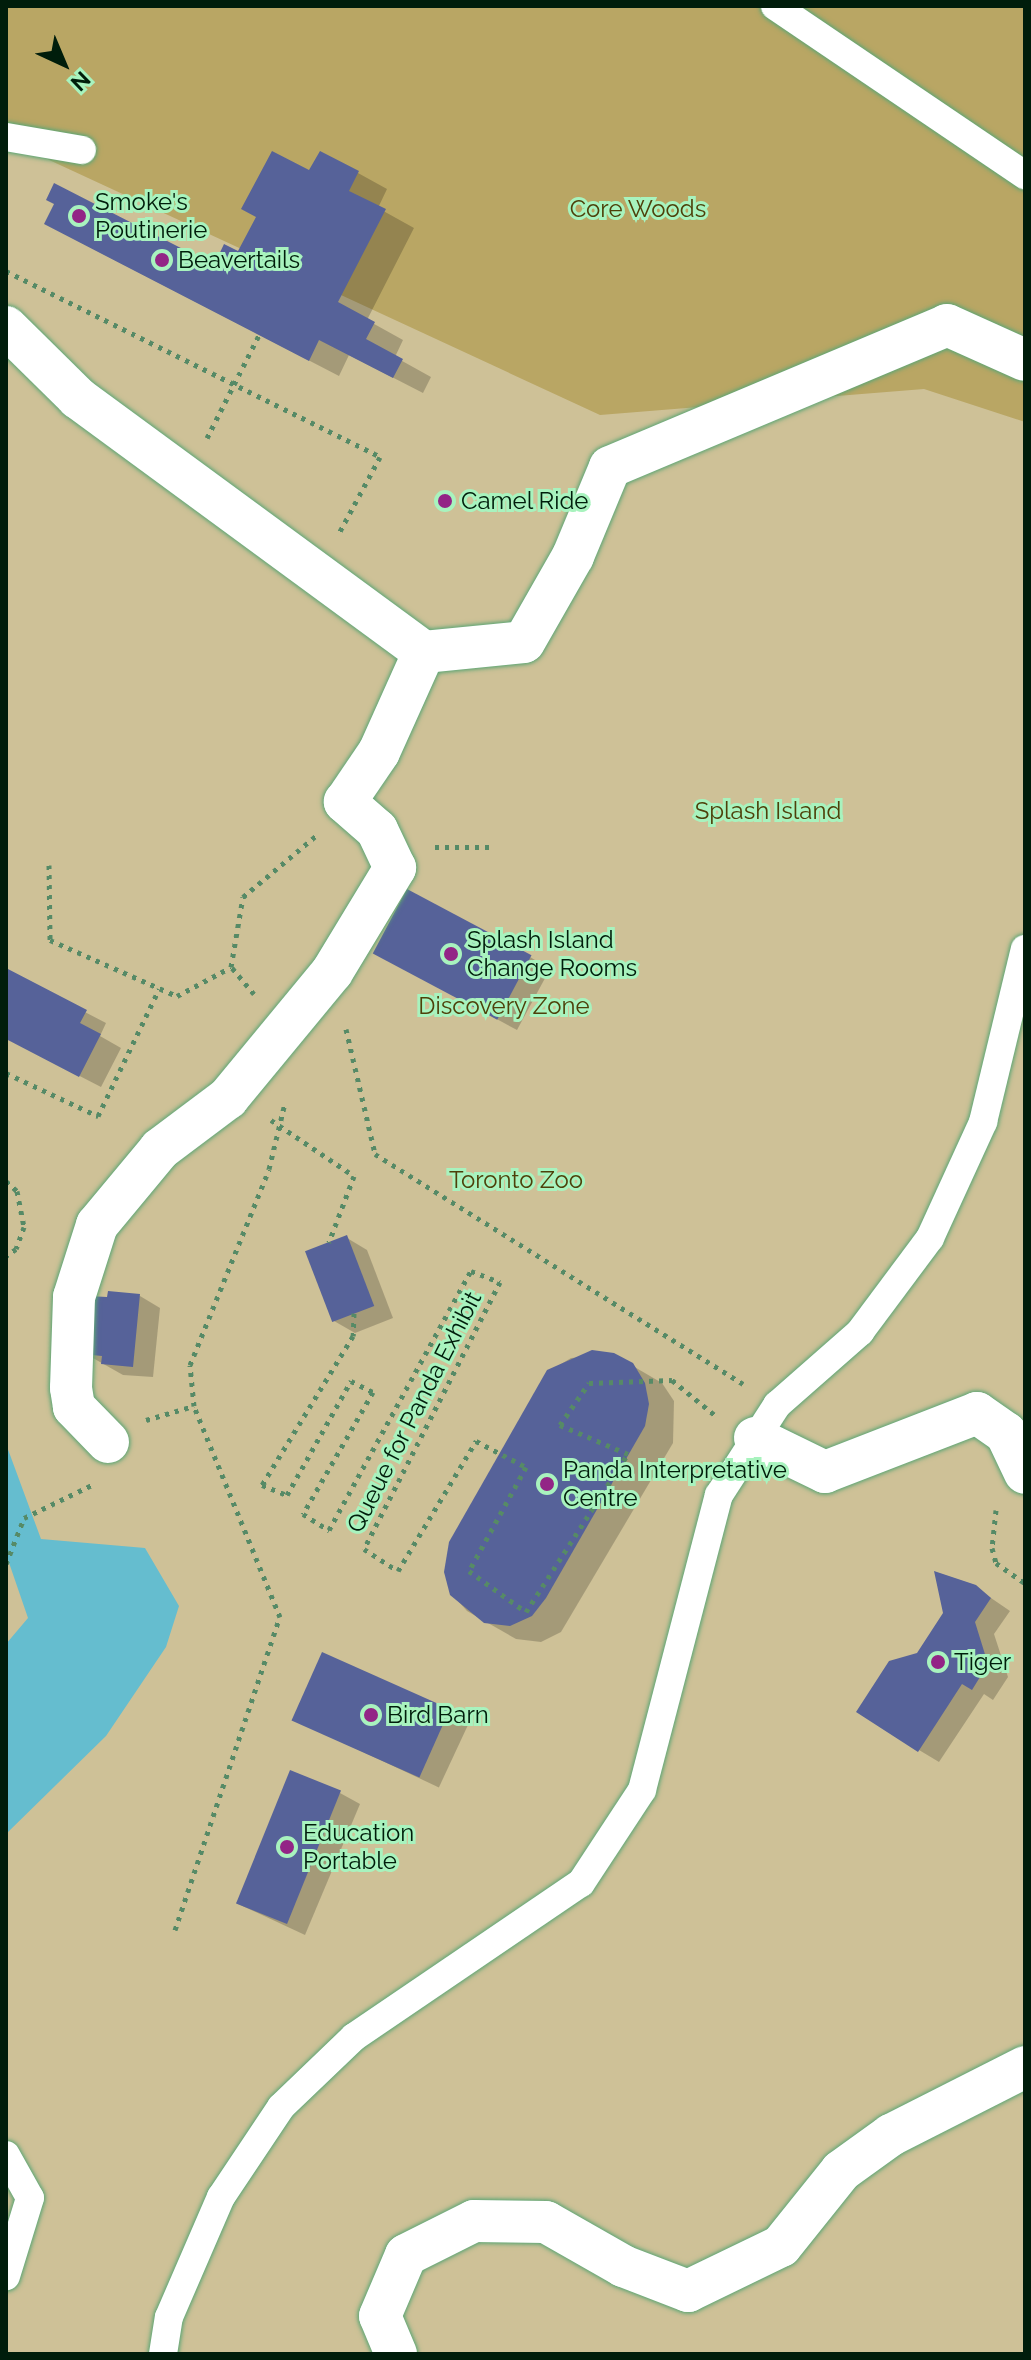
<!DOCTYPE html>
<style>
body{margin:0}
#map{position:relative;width:1031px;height:2360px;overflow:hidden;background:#a8f3be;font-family:Raleway,sans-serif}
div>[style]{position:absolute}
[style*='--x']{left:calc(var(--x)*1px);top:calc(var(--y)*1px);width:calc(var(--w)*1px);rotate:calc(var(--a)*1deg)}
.green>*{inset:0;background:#cec197;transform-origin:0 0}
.forest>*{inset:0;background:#b9a664}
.water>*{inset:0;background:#65bdcf}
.shadow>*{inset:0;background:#0003;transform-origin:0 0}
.building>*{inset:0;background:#566299;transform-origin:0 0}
.path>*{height:5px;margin-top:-2.5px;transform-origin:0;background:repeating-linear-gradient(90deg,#568a66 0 4px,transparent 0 10px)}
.roads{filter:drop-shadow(0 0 2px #5ca574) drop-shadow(0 0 2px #5ca574)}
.service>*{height:28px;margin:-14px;padding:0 14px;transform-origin:14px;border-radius:14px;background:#fff}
.pedestrian>*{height:42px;margin:-21px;padding:0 21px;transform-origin:21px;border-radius:21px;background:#fff}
.dots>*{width:22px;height:22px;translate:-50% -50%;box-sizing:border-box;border:4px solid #a8f3be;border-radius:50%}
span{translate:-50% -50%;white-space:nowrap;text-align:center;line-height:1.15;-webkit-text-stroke:6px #a8f3be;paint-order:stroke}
.poi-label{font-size:24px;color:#001d0b}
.left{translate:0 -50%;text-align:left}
.park-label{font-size:24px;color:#4e400a}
.street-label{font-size:24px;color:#001d0b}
.frame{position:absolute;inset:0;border:8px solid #001d0b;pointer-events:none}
.north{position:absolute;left:24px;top:24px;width:80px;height:80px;-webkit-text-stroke:6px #a8f3be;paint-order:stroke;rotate:136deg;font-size:22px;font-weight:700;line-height:32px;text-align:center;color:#001d0b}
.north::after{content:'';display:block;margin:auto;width:28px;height:36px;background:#001d0b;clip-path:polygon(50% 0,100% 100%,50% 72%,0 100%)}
</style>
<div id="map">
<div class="green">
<i style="left:6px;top:6px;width:1019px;height:2348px"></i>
</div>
<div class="forest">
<i style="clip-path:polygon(6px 6px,1025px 6px,1025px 422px,924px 389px,600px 415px,6px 140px)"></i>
</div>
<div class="water">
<i style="clip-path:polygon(6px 1444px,41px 1539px,145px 1548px,179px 1606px,166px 1647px,106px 1736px,6px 1834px,6px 1644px,28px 1618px,6px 1554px)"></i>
</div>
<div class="shadow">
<i style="clip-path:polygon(310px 173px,358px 173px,387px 189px,378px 208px,414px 228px,367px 320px,403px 340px,395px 357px,431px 377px,423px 393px,349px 355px,339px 376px,76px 240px,214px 267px,239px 254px)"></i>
<i style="clip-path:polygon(530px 957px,550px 969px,517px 1030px,395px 964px)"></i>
<i style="clip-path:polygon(6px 971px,106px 1023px,100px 1036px,121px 1048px,101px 1087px,6px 1038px)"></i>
<i style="clip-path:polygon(347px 1238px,367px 1250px,393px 1318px,355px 1333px,334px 1321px)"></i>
<i style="clip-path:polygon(140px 1296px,160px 1308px,153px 1377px,123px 1375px,84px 1353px,109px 1299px)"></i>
<i style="clip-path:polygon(614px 1355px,662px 1383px,674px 1401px,673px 1443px,561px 1632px,541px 1642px,516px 1639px,467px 1611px,452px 1594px,548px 1372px,571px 1358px)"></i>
<i style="clip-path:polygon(975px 1587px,1010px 1611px,994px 1634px,1008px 1677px,993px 1700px,984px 1694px,939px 1762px,919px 1750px,919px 1655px)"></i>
<i style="left:323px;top:1655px;width:161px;height:71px;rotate:25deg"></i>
<i style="clip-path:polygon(340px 1793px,360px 1804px,305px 1935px,236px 1903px)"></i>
</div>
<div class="building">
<i style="clip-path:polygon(272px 151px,309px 170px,320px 151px,359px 171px,349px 191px,386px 209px,338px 302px,375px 322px,366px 339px,403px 359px,393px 378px,319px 340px,309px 361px,44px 224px,54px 204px,46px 200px,54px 183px,214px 265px,224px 244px,238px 251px,256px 217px,241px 209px)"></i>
<i style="left:407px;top:889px;width:141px;height:73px;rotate:28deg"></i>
<i style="clip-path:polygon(6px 968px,87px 1010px,80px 1023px,101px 1034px,79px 1077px,6px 1039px)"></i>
<i style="left:347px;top:1235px;width:76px;height:45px;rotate:69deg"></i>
<i style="clip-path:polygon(108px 1291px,140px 1294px,133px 1367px,101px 1364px,102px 1356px,82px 1354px,88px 1296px,107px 1297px)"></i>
<i style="clip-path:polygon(592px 1350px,614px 1353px,633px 1363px,645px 1383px,649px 1404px,645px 1426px,546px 1598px,532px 1616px,510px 1626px,484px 1623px,450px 1595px,444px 1572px,449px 1542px,547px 1370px)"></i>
<i style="clip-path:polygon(934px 1571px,976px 1585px,991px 1598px,975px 1622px,988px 1664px,972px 1690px,962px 1684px,918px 1752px,856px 1712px,889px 1661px,917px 1653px,943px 1613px)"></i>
<i style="left:322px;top:1652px;width:140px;height:75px;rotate:24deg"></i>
<i style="left:290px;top:1770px;width:55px;height:144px;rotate:22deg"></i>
</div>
<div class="path">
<i style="--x:6;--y:271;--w:418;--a:26.4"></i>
<i style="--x:380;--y:457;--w:89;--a:118.3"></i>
<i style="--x:207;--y:438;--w:115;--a:-63.2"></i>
<i style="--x:435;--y:847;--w:55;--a:0"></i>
<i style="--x:49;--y:865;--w:75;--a:89.2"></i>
<i style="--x:50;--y:940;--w:139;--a:23.8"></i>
<i style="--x:177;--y:996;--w:61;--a:-28.2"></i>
<i style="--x:254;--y:994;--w:35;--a:-130"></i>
<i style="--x:231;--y:967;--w:71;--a:-80.3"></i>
<i style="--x:243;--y:897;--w:97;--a:-40"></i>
<i style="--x:346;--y:1029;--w:128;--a:76.9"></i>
<i style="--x:375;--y:1154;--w:434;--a:32"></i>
<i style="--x:6;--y:1073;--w:102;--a:25.1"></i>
<i style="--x:98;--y:1116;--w:141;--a:-64.3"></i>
<i style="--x:271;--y:1120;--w:100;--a:34"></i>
<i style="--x:354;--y:1176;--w:71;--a:110.7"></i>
<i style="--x:6;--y:1181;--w:15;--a:42"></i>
<i style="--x:17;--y:1191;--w:37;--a:79"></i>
<i style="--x:24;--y:1227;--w:23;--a:110"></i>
<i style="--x:16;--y:1249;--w:12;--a:145"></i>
<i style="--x:354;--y:1313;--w:23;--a:92"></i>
<i style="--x:353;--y:1336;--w:175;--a:121.4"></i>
<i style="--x:262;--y:1485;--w:27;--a:22"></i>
<i style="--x:287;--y:1495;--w:131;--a:-60.7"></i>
<i style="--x:351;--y:1381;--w:25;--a:27"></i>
<i style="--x:373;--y:1392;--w:141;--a:119.8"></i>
<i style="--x:303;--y:1514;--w:31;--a:32"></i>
<i style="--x:329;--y:1530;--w:295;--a:-61.3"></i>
<i style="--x:471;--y:1271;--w:31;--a:21"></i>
<i style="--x:500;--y:1282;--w:300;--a:117"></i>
<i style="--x:364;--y:1549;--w:40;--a:32.9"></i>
<i style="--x:398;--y:1571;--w:152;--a:-59"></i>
<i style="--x:476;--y:1441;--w:56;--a:27.5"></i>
<i style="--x:526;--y:1467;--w:119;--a:118.7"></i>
<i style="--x:469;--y:1571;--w:70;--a:35.7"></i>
<i style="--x:526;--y:1612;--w:188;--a:-57.2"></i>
<i style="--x:628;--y:1454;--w:74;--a:-156.9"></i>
<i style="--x:560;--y:1425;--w:51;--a:-55.4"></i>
<i style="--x:589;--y:1383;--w:83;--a:-2.1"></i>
<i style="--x:672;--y:1380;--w:57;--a:39.3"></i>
<i style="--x:146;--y:1420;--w:50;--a:-16.3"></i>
<i style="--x:996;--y:1510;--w:38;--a:96"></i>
<i style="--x:992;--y:1548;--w:16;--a:75"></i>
<i style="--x:996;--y:1563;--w:35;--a:35"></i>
<i style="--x:6;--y:1564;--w:49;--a:-68.6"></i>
<i style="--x:24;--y:1518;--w:76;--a:-25.9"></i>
<i style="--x:175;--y:1930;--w:330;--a:-71.5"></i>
<i style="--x:280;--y:1617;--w:228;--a:-112.2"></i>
<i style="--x:194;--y:1406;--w:41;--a:-95.6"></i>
<i style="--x:190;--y:1365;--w:211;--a:-68"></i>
<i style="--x:269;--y:1169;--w:68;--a:-76.4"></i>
</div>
<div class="roads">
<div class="service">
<i style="--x:775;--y:6;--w:302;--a:34.1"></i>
<i style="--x:6;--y:137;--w:77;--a:9.7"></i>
<i style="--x:6;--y:2155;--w:49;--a:60.8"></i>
<i style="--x:30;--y:2198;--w:82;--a:107.1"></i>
<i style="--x:163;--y:2354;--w:37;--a:-81"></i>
<i style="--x:169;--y:2317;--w:131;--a:-66.6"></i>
<i style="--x:221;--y:2197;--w:108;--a:-56.3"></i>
<i style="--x:281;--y:2107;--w:101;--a:-43.8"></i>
<i style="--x:354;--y:2037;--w:274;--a:-34.2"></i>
<i style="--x:581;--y:1883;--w:111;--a:-56.7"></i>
<i style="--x:642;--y:1790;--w:305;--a:-75.4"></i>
<i style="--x:719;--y:1495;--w:107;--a:-57.2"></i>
<i style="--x:777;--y:1405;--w:111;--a:-41.3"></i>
<i style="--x:860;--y:1332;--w:117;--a:-53.3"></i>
<i style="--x:930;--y:1238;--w:128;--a:-65.4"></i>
<i style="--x:983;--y:1122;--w:178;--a:-76.4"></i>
</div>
<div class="pedestrian">
<i style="--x:6;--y:327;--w:101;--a:44.6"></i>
<i style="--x:78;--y:398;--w:429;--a:36.3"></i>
<i style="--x:755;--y:1438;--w:78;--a:25.9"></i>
<i style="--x:825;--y:1472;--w:163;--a:-21.2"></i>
<i style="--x:977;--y:1413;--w:35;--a:35"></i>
<i style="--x:1006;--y:1433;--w:44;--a:64.6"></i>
<i style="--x:108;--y:1442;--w:49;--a:-134.2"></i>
<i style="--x:74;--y:1407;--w:19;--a:-99"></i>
<i style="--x:71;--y:1388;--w:91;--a:-88.1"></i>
<i style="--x:74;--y:1297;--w:76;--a:-72.3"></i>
<i style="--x:97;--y:1225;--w:99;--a:-50.3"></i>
<i style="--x:160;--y:1149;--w:85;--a:-36.9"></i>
<i style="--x:228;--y:1098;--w:163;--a:-50.5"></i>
<i style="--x:332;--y:972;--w:122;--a:-58.8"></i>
<i style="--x:395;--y:868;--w:42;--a:-115.3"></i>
<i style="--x:377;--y:830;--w:43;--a:-138.8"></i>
<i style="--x:345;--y:802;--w:60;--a:-55.8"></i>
<i style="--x:379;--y:752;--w:110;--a:-65.8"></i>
<i style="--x:424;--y:652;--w:100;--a:-5.7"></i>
<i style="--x:524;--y:642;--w:99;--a:-60.3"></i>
<i style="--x:573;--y:556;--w:96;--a:-67.4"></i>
<i style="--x:610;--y:467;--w:366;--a:-22.8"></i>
<i style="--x:947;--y:325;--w:85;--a:24.2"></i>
<i style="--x:396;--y:2354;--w:41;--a:-112.8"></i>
<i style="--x:380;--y:2316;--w:66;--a:-66.9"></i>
<i style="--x:406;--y:2255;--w:76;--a:-26.6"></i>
<i style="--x:474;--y:2221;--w:72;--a:0.8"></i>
<i style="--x:546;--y:2222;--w:89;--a:29.7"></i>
<i style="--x:623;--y:2266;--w:70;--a:21"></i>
<i style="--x:688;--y:2291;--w:103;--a:-25.8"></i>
<i style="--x:781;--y:2246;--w:96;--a:-51.3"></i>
<i style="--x:841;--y:2171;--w:62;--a:-35.8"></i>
<i style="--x:891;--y:2135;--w:150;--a:-26.9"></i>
</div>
</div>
<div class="dots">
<i style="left:79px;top:216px;background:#932586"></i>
<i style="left:162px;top:260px;background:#932586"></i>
<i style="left:445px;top:501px;background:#932586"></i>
<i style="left:451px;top:954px;background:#932586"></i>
<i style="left:547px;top:1484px;background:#932586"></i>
<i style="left:938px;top:1662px;background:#932586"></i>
<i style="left:371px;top:1715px;background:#932586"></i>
<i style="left:287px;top:1847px;background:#932586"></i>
</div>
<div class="poi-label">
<span class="left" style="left:95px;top:216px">Smoke's<br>Poutinerie</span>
<span class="left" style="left:178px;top:260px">Beavertails</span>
<span class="left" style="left:461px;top:501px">Camel Ride</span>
<span class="left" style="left:467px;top:954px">Splash Island<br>Change Rooms</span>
<span class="left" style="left:563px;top:1484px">Panda Interpretative<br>Centre</span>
<span class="left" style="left:954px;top:1662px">Tiger</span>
<span class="left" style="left:387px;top:1715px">Bird Barn</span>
<span class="left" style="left:303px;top:1847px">Education<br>Portable</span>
</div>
<div class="park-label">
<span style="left:638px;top:209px">Core Woods</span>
<span style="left:768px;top:811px">Splash Island</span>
<span style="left:504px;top:1006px">Discovery Zone</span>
<span style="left:516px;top:1180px">Toronto Zoo</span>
</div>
<div class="street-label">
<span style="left:414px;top:1412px;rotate:-63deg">Queue for Panda Exhibit</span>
</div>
<div class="frame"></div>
<div class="north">N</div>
</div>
